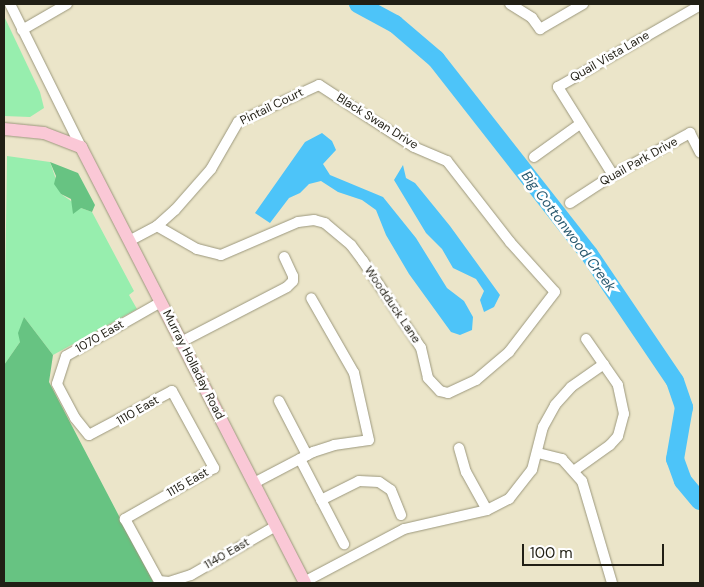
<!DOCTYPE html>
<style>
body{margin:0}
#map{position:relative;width:704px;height:587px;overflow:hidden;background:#ebe5c9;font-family:"DM Sans",sans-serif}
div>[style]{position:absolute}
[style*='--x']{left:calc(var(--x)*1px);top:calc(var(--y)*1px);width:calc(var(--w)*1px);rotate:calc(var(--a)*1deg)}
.green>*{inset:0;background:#97eeae}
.forest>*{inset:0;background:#67c382}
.water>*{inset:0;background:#4dc4f9}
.river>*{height:18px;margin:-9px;padding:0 9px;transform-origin:9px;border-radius:9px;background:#4dc4f9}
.roads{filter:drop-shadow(0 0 1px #9c987d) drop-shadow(0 0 1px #9c987d)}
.minor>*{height:10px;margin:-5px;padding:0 5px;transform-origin:5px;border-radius:5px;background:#fff}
.major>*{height:12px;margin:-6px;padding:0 6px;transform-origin:6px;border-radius:6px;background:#fac8d6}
span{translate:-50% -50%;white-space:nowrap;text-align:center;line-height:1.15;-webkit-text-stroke:5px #fff;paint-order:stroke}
.street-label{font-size:12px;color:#211f15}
.water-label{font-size:14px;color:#2a5a70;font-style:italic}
.frame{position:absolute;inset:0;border:5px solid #211f15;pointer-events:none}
.scale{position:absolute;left:522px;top:544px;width:142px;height:22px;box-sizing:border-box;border:2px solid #211f15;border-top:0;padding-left:6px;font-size:15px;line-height:18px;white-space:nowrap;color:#211f15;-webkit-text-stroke:4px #fff;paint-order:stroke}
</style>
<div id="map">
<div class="green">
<i style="clip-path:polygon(4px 16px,40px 92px,44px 108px,30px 117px,4px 116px)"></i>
<i style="clip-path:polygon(7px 156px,50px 162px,61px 194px,81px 208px,92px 212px,134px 291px,129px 295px,137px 309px,53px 355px,24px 317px,20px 342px,4px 365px)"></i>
</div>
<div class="forest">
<i style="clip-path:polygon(50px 162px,78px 173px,95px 205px,92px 212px,81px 208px,73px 214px,71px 199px,61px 194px,54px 184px,56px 176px)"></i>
<i style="clip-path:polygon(24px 317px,53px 355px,49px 382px,154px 583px,4px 583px,4px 365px,20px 342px,18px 333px)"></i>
</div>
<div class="water">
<i style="clip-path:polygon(322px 133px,332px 141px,336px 150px,323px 164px,330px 175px,383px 197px,416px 238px,447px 288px,464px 301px,473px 317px,472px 330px,460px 335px,451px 332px,409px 274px,386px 235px,376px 210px,362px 200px,338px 192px,321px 181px,309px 184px,300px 193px,289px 198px,270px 223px,255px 213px,305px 142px)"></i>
<i style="clip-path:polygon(403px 165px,406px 178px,415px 183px,450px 226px,500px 295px,494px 307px,484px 312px,480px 300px,484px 291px,476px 279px,453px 268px,442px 249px,426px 233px,394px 180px)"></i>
</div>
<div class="river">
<i style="--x:358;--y:4;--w:42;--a:28.4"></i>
<i style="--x:395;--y:24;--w:54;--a:40.5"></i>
<i style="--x:436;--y:59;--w:248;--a:51.9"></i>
<i style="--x:589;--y:254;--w:153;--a:55.9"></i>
<i style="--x:675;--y:381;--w:28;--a:71"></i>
<i style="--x:684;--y:407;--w:53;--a:99.8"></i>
<i style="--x:675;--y:459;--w:23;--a:70"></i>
<i style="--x:683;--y:481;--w:26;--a:50"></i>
</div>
<div class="roads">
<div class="minor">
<i style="--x:10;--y:4;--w:160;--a:63.6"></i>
<i style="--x:510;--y:4;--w:26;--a:32"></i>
<i style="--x:532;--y:18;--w:14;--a:54"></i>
<i style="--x:540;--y:29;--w:50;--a:-30.2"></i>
<i style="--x:22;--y:30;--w:52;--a:-30"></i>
<i style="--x:534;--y:157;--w:57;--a:-35.7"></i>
<i style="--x:613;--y:175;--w:104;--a:-122"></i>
<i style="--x:558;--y:87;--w:160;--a:-29.9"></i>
<i style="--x:570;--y:203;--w:51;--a:-33.1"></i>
<i style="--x:613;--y:175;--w:88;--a:-28.6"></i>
<i style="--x:690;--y:133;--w:22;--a:63"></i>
<i style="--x:129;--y:241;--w:32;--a:-28"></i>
<i style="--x:157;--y:226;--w:24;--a:-42"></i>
<i style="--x:175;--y:210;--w:55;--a:-48.7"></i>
<i style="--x:211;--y:169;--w:54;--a:-60.1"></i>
<i style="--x:238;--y:122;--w:89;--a:-24.6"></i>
<i style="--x:319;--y:85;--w:113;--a:33.1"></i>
<i style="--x:414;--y:147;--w:36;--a:23"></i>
<i style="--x:447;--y:161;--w:103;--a:52.1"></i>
<i style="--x:510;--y:242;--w:67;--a:48"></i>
<i style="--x:555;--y:292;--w:76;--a:127.5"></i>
<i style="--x:509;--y:352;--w:43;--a:139.7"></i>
<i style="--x:476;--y:380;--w:31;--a:155"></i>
<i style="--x:448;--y:393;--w:8;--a:-166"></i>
<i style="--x:440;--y:391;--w:18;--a:-133"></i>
<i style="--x:428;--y:378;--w:31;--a:-103"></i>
<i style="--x:421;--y:348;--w:105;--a:-123.7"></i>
<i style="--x:363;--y:261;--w:20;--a:-127"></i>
<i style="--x:351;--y:245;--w:34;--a:-140"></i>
<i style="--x:325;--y:223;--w:11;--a:-165"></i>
<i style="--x:314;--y:220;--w:16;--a:173"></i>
<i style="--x:298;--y:222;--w:84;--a:156.8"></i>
<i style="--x:221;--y:255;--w:25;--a:-166"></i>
<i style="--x:197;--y:249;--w:46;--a:-150.1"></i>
<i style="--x:161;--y:302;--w:109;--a:150.4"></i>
<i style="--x:66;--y:356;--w:29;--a:108"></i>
<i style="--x:57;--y:384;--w:38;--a:62"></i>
<i style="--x:75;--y:418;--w:22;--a:51"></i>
<i style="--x:89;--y:435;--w:94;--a:-27.9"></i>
<i style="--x:172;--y:391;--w:88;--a:61.4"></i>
<i style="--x:214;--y:468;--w:103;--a:150.2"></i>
<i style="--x:125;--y:519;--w:71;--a:61.3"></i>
<i style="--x:159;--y:581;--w:10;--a:6"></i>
<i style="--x:169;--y:582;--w:23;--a:-18"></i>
<i style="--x:191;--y:575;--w:98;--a:-30"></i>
<i style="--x:181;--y:342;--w:119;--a:-27.4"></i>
<i style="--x:287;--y:287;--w:8;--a:-45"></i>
<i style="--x:293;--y:281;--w:5;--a:-90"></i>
<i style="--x:293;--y:276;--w:21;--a:-115"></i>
<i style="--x:279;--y:401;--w:61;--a:62.6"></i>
<i style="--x:459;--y:448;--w:25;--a:74"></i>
<i style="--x:466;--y:472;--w:43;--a:61.1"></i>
<i style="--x:538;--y:453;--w:25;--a:14"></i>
<i style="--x:562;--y:459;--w:30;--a:48"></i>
<i style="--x:582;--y:481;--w:106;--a:73.6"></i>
<i style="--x:300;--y:459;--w:96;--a:62.6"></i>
<i style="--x:575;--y:470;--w:43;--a:-35.5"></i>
<i style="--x:610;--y:445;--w:12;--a:-48"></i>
<i style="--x:618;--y:436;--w:23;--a:-75"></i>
<i style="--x:624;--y:414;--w:30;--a:-102"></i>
<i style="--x:618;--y:385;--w:56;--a:-124.8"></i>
<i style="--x:254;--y:483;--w:67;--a:-27.7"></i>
<i style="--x:313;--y:452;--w:22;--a:-18"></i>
<i style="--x:334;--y:445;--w:35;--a:-8"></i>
<i style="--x:369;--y:440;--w:69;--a:-102.6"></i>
<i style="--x:354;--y:373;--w:86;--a:-119.8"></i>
<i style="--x:321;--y:500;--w:42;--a:-26.6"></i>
<i style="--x:359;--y:481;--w:20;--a:3"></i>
<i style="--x:379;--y:482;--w:14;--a:34"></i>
<i style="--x:391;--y:490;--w:27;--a:68"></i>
<i style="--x:304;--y:582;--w:113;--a:-27.9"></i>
<i style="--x:404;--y:529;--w:85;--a:-12.9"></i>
<i style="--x:487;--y:510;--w:25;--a:-27"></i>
<i style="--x:509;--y:499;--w:37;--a:-52"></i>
<i style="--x:532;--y:470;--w:44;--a:-75.7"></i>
<i style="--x:543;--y:427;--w:25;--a:-61"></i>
<i style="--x:555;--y:405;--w:24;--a:-48"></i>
<i style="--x:571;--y:387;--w:40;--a:-34.9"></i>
</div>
<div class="major">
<i style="--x:4;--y:129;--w:40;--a:5.7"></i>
<i style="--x:44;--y:133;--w:40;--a:21"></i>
<i style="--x:81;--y:147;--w:490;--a:62.8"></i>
</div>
</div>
<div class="street-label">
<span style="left:610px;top:57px;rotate:-30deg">Quail Vista Lane</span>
<span style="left:272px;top:107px;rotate:-26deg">Pintail Court</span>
<span style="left:377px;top:122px;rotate:32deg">Black Swan Drive</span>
<span style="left:639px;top:162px;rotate:-29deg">Quail Park Drive</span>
<span style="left:392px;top:305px;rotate:56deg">Woodduck Lane</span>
<span style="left:100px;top:337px;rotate:-30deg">1070 East</span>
<span style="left:193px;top:365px;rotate:63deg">Murray Holladay Road</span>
<span style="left:138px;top:411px;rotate:-30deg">1110 East</span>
<span style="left:188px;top:483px;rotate:-30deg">1115 East</span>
<span style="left:227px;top:554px;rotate:-30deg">1140 East</span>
</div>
<div class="water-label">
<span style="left:569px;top:231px;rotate:53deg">Big Cottonwood Creek</span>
</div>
<div class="frame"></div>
<div class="scale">100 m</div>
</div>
